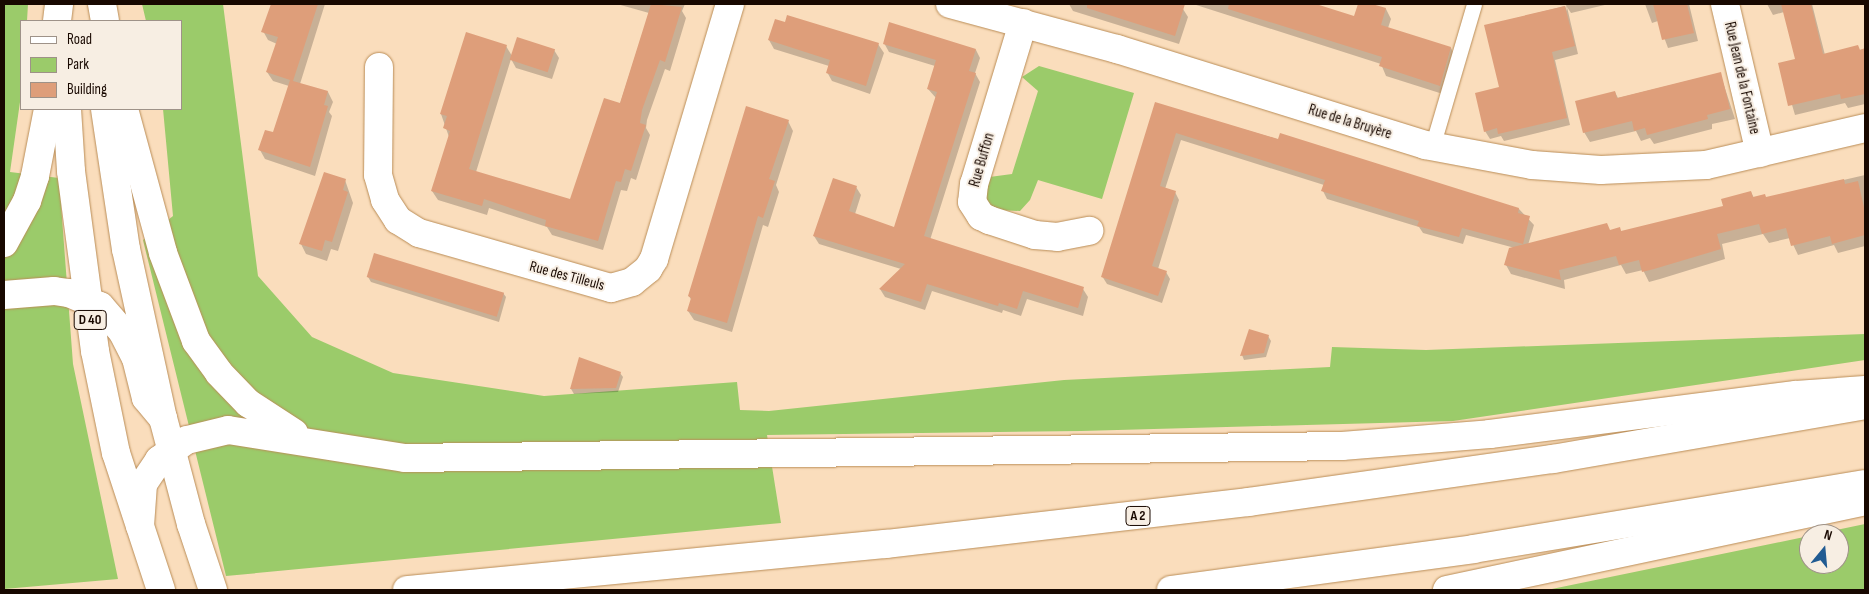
<!DOCTYPE html>
<meta charset="utf-8">
<style>
body{margin:0}
#map{position:relative;width:1869px;height:594px;overflow:hidden;background:#faddbc;font-family:"Sofia Sans Condensed",sans-serif}
div>[style]{position:absolute}
[style*='--x']{left:calc(var(--x)*1px);top:calc(var(--y)*1px);width:calc(var(--w)*1px);rotate:calc(var(--a)*1deg)}
.green>*{inset:0;background:#9bcb6a}
.shadow>*{inset:0;background:#0003}
.building>*{inset:0;background:#de9e7a;transform-origin:0 0}
.roads{filter:drop-shadow(0 0 1px #ba8d57) drop-shadow(0 0 1px #ba8d57)}
.lane>*{height:15px;margin:-7.5px;padding:0 7.5px;transform-origin:7.5px;border-radius:7.5px;background:#fff}
.street>*{height:28px;margin:-14px;padding:0 14px;transform-origin:14px;border-radius:14px;background:#fff}
.primary>*{height:28px;margin:-14px;padding:0 14px;transform-origin:14px;border-radius:14px;background:#fff}
.highway>*{height:28px;margin:-14px;padding:0 14px;transform-origin:14px;border-radius:14px;background:#fff}
span{translate:-50% -50%;white-space:nowrap;text-align:center;line-height:1.15;-webkit-text-stroke:4px #f7eee3;paint-order:stroke}
.shield-label span{padding:1px 4px;background:#f7eee3;border:1px solid;border-radius:4px;-webkit-text-stroke-width:0}
.shield-label{font-size:14px;color:#180800;font-weight:700}
.street-label{font-size:15px;color:#180800}
.frame{position:absolute;inset:0;border:5px solid #180800;pointer-events:none}
.legend{position:absolute;left:20px;top:20px;width:162px;height:90px;box-sizing:border-box;background:#f7eee3;border:1px solid #9e9288;margin:0;padding:6px 9px;list-style:none;font-size:15px;color:#180800}
.legend li{display:flex;align-items:center;gap:10px;height:25px}
.legend b{width:25px;border:1px solid #9e9288}
.north{position:absolute;left:1799px;top:524px;width:50px;height:50px;box-sizing:border-box;background:#f7eee3;border:1px solid #9e9288;border-radius:50%;rotate:17deg;font-size:14px;font-weight:700;line-height:20px;text-align:center;color:#180800}
.north::after{content:'';display:block;margin:auto;width:18px;height:22px;background:#215b92;clip-path:polygon(50% 0,100% 100%,50% 72%,0 100%)}
</style>
<div id="map">
<div class="green">
<i style="clip-path:polygon(4px 4px,28px 4px,27px 21px,21px 21px,21px 95px,10px 172px,59px 178px,73px 364px,118px 579px,4px 589px)"></i>
<i style="clip-path:polygon(142px 4px,223px 4px,258px 276px,312px 337px,393px 373px,544px 396px,737px 382px,740px 410px,769px 411px,1064px 380px,1330px 367px,1332px 347px,1426px 350px,1865px 334px,1865px 360px,1453px 421px,1081px 431px,767px 435px,781px 523px,226px 576px,143px 240px,173px 216px,163px 109px,181px 109px,181px 21px,146px 21px)"></i>
<i style="clip-path:polygon(1039px 66px,1134px 93px,1102px 199px,1038px 180px,1030px 200px,1020px 211px,997px 210px,986px 203px,982px 178px,1012px 174px,1038px 91px,1022px 77px)"></i>
<i style="clip-path:polygon(1865px 524px,1865px 590px,1547px 590px,1809px 536px,1809px 564px,1839px 564px,1839px 534px,1817px 534px)"></i>
</div>
<div class="shadow">
<i style="clip-path:polygon(272px 4px,325px 4px,300px 84px,328px 92px,333px 102px,329px 112px,332px 116px,315px 176px,265px 159px,260px 150px,274px 134px,289px 86px,273px 81px,267px 72px,277px 44px,268px 40px,263px 31px)"></i>
<i style="clip-path:polygon(617px 4px,685px 4px,682px 11px,686px 18px,670px 71px,665px 69px,647px 120px,646px 128px,650px 135px,636px 180px,631px 178px,627px 191px,621px 190px,603px 250px,552px 235px,547px 227px,489px 208px,487px 215px,438px 200px,432px 191px,449px 137px,441px 114px,506px 46px,512px 56px,554px 50px,559px 58px,552px 79px,516px 68px,511px 59px,476px 172px,571px 201px,620px 104px,649px 13px)"></i>
<i style="clip-path:polygon(1069px 4px,1167px 4px,1183px 9px,1188px 17px,1179px 44px,1073px 11px)"></i>
<i style="clip-path:polygon(1193px 4px,1311px 4px,1354px 18px,1359px 4px,1368px 4px,1386px 9px,1391px 19px,1388px 28px,1451px 48px,1456px 58px,1446px 95px,1386px 76px,1381px 64px)"></i>
<i style="clip-path:polygon(1566px 4px,1609px 4px,1571px 13px,1567px 7px,1578px 54px,1555px 60px,1570px 125px,1504px 141px,1501px 136px,1490px 139px,1485px 131px,1501px 88px,1485px 26px,1565px 6px,1567px 11px)"></i>
<i style="clip-path:polygon(1645px 4px,1689px 4px,1698px 41px,1668px 48px,1658px 21px,1652px 23px)"></i>
<i style="clip-path:polygon(1767px 4px,1812px 4px,1825px 55px,1865px 49px,1865px 104px,1848px 108px,1845px 103px,1795px 115px,1780px 64px,1796px 60px,1784px 12px,1773px 15px)"></i>
<i style="clip-path:polygon(769px 40px,878px 44px,884px 53px,870px 94px,832px 81px,827px 72px,829px 66px,774px 49px)"></i>
<i style="clip-path:polygon(884px 43px,976px 50px,980px 58px,975px 73px,980px 82px,930px 240px,1083px 289px,1088px 297px,1083px 316px,1027px 299px,1021px 316px,1003px 310px,1002px 313px,932px 291px,925px 310px,885px 297px,880px 289px,901px 269px,819px 244px,814px 236px,856px 187px,861px 195px,855px 214px,895px 228px,936px 98px,928px 89px,935px 66px,889px 52px)"></i>
<i style="clip-path:polygon(1720px 73px,1735px 119px,1712px 124px,1712px 129px,1654px 144px,1650px 138px,1641px 141px,1636px 131px,1590px 142px,1584px 132px,1615px 92px,1618px 98px)"></i>
<i style="clip-path:polygon(1156px 104px,1519px 209px,1534px 225px,1528px 245px,1620px 229px,1622px 233px,1725px 207px,1751px 192px,1754px 198px,1766px 198px,1865px 175px,1865px 246px,1838px 253px,1834px 245px,1798px 255px,1790px 238px,1769px 243px,1763px 234px,1722px 244px,1725px 259px,1660px 279px,1649px 282px,1643px 270px,1626px 274px,1621px 265px,1564px 280px,1565px 289px,1511px 274px,1506px 265px,1515px 248px,1466px 235px,1463px 244px,1423px 233px,1419px 227px,1327px 199px,1323px 191px,1324px 185px,1181px 140px,1165px 189px,1175px 192px,1179px 200px,1158px 269px,1166px 272px,1170px 279px,1162px 303px,1107px 284px,1102px 276px)"></i>
<i style="clip-path:polygon(788px 121px,793px 131px,776px 185px,779px 192px,768px 227px,763px 225px,732px 332px,694px 320px,688px 311px,692px 301px,689px 296px)"></i>
<i style="clip-path:polygon(345px 180px,353px 203px,338px 251px,331px 249px,327px 261px,306px 254px,301px 244px)"></i>
<i style="clip-path:polygon(368px 277px,503px 293px,506px 297px,499px 322px,371px 282px)"></i>
<i style="clip-path:polygon(1268px 336px,1271px 341px,1266px 357px,1244px 360px,1242px 355px)"></i>
<i style="clip-path:polygon(580px 359px,620px 373px,623px 377px,618px 392px,574px 394px,571px 389px)"></i>
</div>
<div class="building">
<i style="clip-path:polygon(271px 4px,318px 4px,293px 81px,328px 91px,324px 105px,328px 106px,310px 167px,258px 150px,265px 130px,273px 132px,290px 80px,266px 72px,278px 37px,261px 32px)"></i>
<i style="clip-path:polygon(651px 4px,682px 7px,665px 62px,660px 60px,642px 110px,640px 123px,646px 125px,631px 171px,625px 169px,621px 182px,616px 181px,598px 241px,545px 226px,546px 220px,484px 199px,482px 206px,431px 191px,450px 131px,443px 128px,447px 116px,440px 114px,466px 32px,507px 45px,469px 169px,570px 199px,604px 98px,620px 103px)"></i>
<i style="clip-path:polygon(1087px 4px,1185px 4px,1175px 36px,1087px 8px)"></i>
<i style="clip-path:polygon(1229px 4px,1316px 4px,1354px 16px,1358px 4px,1372px 4px,1386px 8px,1381px 25px,1451px 47px,1440px 86px,1379px 66px,1382px 57px,1228px 9px)"></i>
<i style="clip-path:polygon(1653px 4px,1687px 4px,1694px 33px,1662px 40px)"></i>
<i style="clip-path:polygon(1781px 4px,1811px 4px,1823px 54px,1858px 45px,1860px 50px,1865px 48px,1865px 94px,1841px 99px,1840px 94px,1788px 106px,1778px 63px,1795px 59px)"></i>
<i style="clip-path:polygon(1565px 6px,1575px 46px,1552px 52px,1567px 118px,1498px 134px,1497px 128px,1484px 132px,1475px 93px,1499px 87px,1484px 25px)"></i>
<i style="clip-path:polygon(787px 15px,879px 43px,866px 86px,826px 73px,830px 60px,768px 40px,775px 19px,785px 22px)"></i>
<i style="clip-path:polygon(889px 22px,976px 49px,969px 71px,976px 73px,924px 236px,1084px 287px,1078px 308px,1023px 291px,1017px 309px,999px 303px,998px 306px,927px 284px,921px 302px,879px 289px,905px 264px,813px 236px,833px 178px,857px 186px,849px 211px,894px 227px,937px 92px,927px 89px,936px 60px,883px 44px)"></i>
<i style="left:517px;top:37px;width:40px;height:24px;rotate:18deg"></i>
<i style="clip-path:polygon(1721px 72px,1730px 109px,1707px 115px,1708px 119px,1647px 135px,1645px 128px,1634px 131px,1632px 121px,1583px 133px,1575px 101px,1615px 91px,1617px 98px)"></i>
<i style="clip-path:polygon(1155px 102px,1278px 139px,1280px 133px,1519px 208px,1518px 213px,1530px 216px,1523px 244px,1462px 228px,1459px 237px,1417px 226px,1419px 221px,1321px 191px,1325px 180px,1176px 133px,1160px 186px,1176px 191px,1152px 266px,1167px 271px,1158px 296px,1101px 277px)"></i>
<i style="clip-path:polygon(746px 106px,789px 120px,769px 179px,775px 181px,763px 218px,758px 216px,727px 323px,687px 311px,691px 298px,688px 296px)"></i>
<i style="clip-path:polygon(324px 172px,346px 179px,343px 190px,348px 192px,332px 242px,325px 240px,322px 251px,299px 244px)"></i>
<i style="clip-path:polygon(1844px 179px,1845px 184px,1858px 181px,1865px 212px,1865px 235px,1832px 244px,1830px 236px,1791px 246px,1786px 228px,1762px 234px,1759px 224px,1717px 234px,1721px 249px,1654px 269px,1642px 272px,1639px 260px,1619px 265px,1616px 256px,1559px 270px,1561px 280px,1504px 265px,1509px 248px,1607px 223px,1610px 230px,1620px 227px,1621px 231px,1723px 206px,1721px 199px,1751px 191px,1753px 197px,1765px 194px,1766px 197px)"></i>
<i style="left:374px;top:253px;width:136px;height:25px;rotate:17deg"></i>
<i style="clip-path:polygon(1249px 329px,1269px 335px,1264px 353px,1240px 356px)"></i>
<i style="clip-path:polygon(579px 357px,621px 372px,616px 388px,570px 389px)"></i>
</div>
<div class="roads">
<div class="lane">
<i style="--x:1432;--y:147;--w:149;--a:-73.6"></i>
</div>
<div class="street">
<i style="--x:950;--y:4;--w:173;--a:15.1"></i>
<i style="--x:1117;--y:49;--w:323;--a:17.3"></i>
<i style="--x:1425;--y:145;--w:109;--a:10.6"></i>
<i style="--x:1532;--y:165;--w:69;--a:4.1"></i>
<i style="--x:1601;--y:170;--w:105;--a:-2.7"></i>
<i style="--x:1706;--y:165;--w:163;--a:-13.1"></i>
<i style="--x:1725;--y:4;--w:153;--a:76.8"></i>
<i style="--x:1023;--y:23;--w:168;--a:106.9"></i>
<i style="--x:974;--y:184;--w:18;--a:96"></i>
<i style="--x:972;--y:202;--w:17;--a:57"></i>
<i style="--x:981;--y:216;--w:9;--a:27"></i>
<i style="--x:989;--y:220;--w:48;--a:18.1"></i>
<i style="--x:1035;--y:235;--w:22;--a:5"></i>
<i style="--x:1057;--y:237;--w:33;--a:-11"></i>
<i style="--x:379;--y:67;--w:108;--a:90.5"></i>
<i style="--x:378;--y:175;--w:26;--a:74"></i>
<i style="--x:385;--y:200;--w:24;--a:57"></i>
<i style="--x:398;--y:220;--w:25;--a:32"></i>
<i style="--x:419;--y:233;--w:200;--a:16"></i>
<i style="--x:611;--y:288;--w:22;--a:-16"></i>
<i style="--x:632;--y:282;--w:21;--a:-39"></i>
<i style="--x:648;--y:269;--w:12;--a:-59"></i>
<i style="--x:654;--y:259;--w:266;--a:-73.4"></i>
</div>
<div class="primary">
<i style="--x:67;--y:109;--w:62;--a:86.3"></i>
<i style="--x:71;--y:171;--w:182;--a:82.4"></i>
<i style="--x:95;--y:351;--w:104;--a:78.4"></i>
<i style="--x:116;--y:453;--w:144;--a:71.8"></i>
<i style="--x:105;--y:109;--w:142;--a:81.5"></i>
<i style="--x:126;--y:249;--w:173;--a:77.7"></i>
<i style="--x:163;--y:418;--w:110;--a:75.2"></i>
<i style="--x:191;--y:524;--w:70;--a:71.6"></i>
</div>
<div class="highway">
<i style="--x:102;--y:4;--w:17;--a:80"></i>
<i style="--x:57;--y:21;--w:17;--a:-83"></i>
<i style="--x:124;--y:109;--w:149;--a:74.8"></i>
<i style="--x:163;--y:253;--w:94;--a:69.4"></i>
<i style="--x:196;--y:341;--w:39;--a:54"></i>
<i style="--x:219;--y:373;--w:42;--a:46"></i>
<i style="--x:248;--y:403;--w:55;--a:33.1"></i>
<i style="--x:4;--y:243;--w:48;--a:-61.3"></i>
<i style="--x:27;--y:201;--w:26;--a:-72"></i>
<i style="--x:35;--y:176;--w:68;--a:-79"></i>
<i style="--x:4;--y:295;--w:50;--a:-4.6"></i>
<i style="--x:54;--y:291;--w:15;--a:8"></i>
<i style="--x:69;--y:293;--w:34;--a:23"></i>
<i style="--x:100;--y:306;--w:33;--a:49"></i>
<i style="--x:122;--y:331;--w:30;--a:63"></i>
<i style="--x:136;--y:358;--w:41;--a:76"></i>
<i style="--x:146;--y:398;--w:26;--a:50"></i>
<i style="--x:140;--y:526;--w:42;--a:-85.9"></i>
<i style="--x:143;--y:484;--w:29;--a:-56"></i>
<i style="--x:159;--y:460;--w:34;--a:-36"></i>
<i style="--x:187;--y:440;--w:42;--a:-13.7"></i>
<i style="--x:228;--y:430;--w:179;--a:9"></i>
<i style="--x:405;--y:458;--w:937;--a:-0.73"></i>
<i style="--x:1342;--y:446;--w:148;--a:-4.6"></i>
<i style="--x:1490;--y:434;--w:308;--a:-7.3"></i>
<i style="--x:1796;--y:395;--w:69;--a:-4.1"></i>
<i style="--x:407;--y:590;--w:481;--a:-5.5"></i>
<i style="--x:886;--y:544;--w:365;--a:-6.6"></i>
<i style="--x:1249;--y:502;--w:307;--a:-8.1"></i>
<i style="--x:1553;--y:459;--w:317;--a:-9.8"></i>
<i style="--x:1171;--y:590;--w:305;--a:-7.7"></i>
<i style="--x:1473;--y:549;--w:397;--a:-9.4"></i>
<i style="--x:1447;--y:590;--w:427;--a:-12"></i>
</div>
</div>
<div class="shield-label">
<span style="left:90px;top:320px">D 40</span>
<span style="left:1138px;top:516px">A 2</span>
</div>
<div class="street-label">
<span style="left:1742px;top:78px;rotate:77deg">Rue Jean de la Fontaine</span>
<span style="left:1350px;top:122px;rotate:17deg">Rue de la Bruyère</span>
<span style="left:982px;top:160px;rotate:-74deg">Rue Buffon</span>
<span style="left:567px;top:276px;rotate:15deg">Rue des Tilleuls</span>
</div>
<div class="frame"></div>
<ul class="legend">
<li><b style="height:6px;background:#fff"></b>Road</li>
<li><b style="height:14px;background:#9bcb6a"></b>Park</li>
<li><b style="height:14px;background:#de9e7a"></b>Building</li>
</ul>
<div class="north">N</div>
</div>
